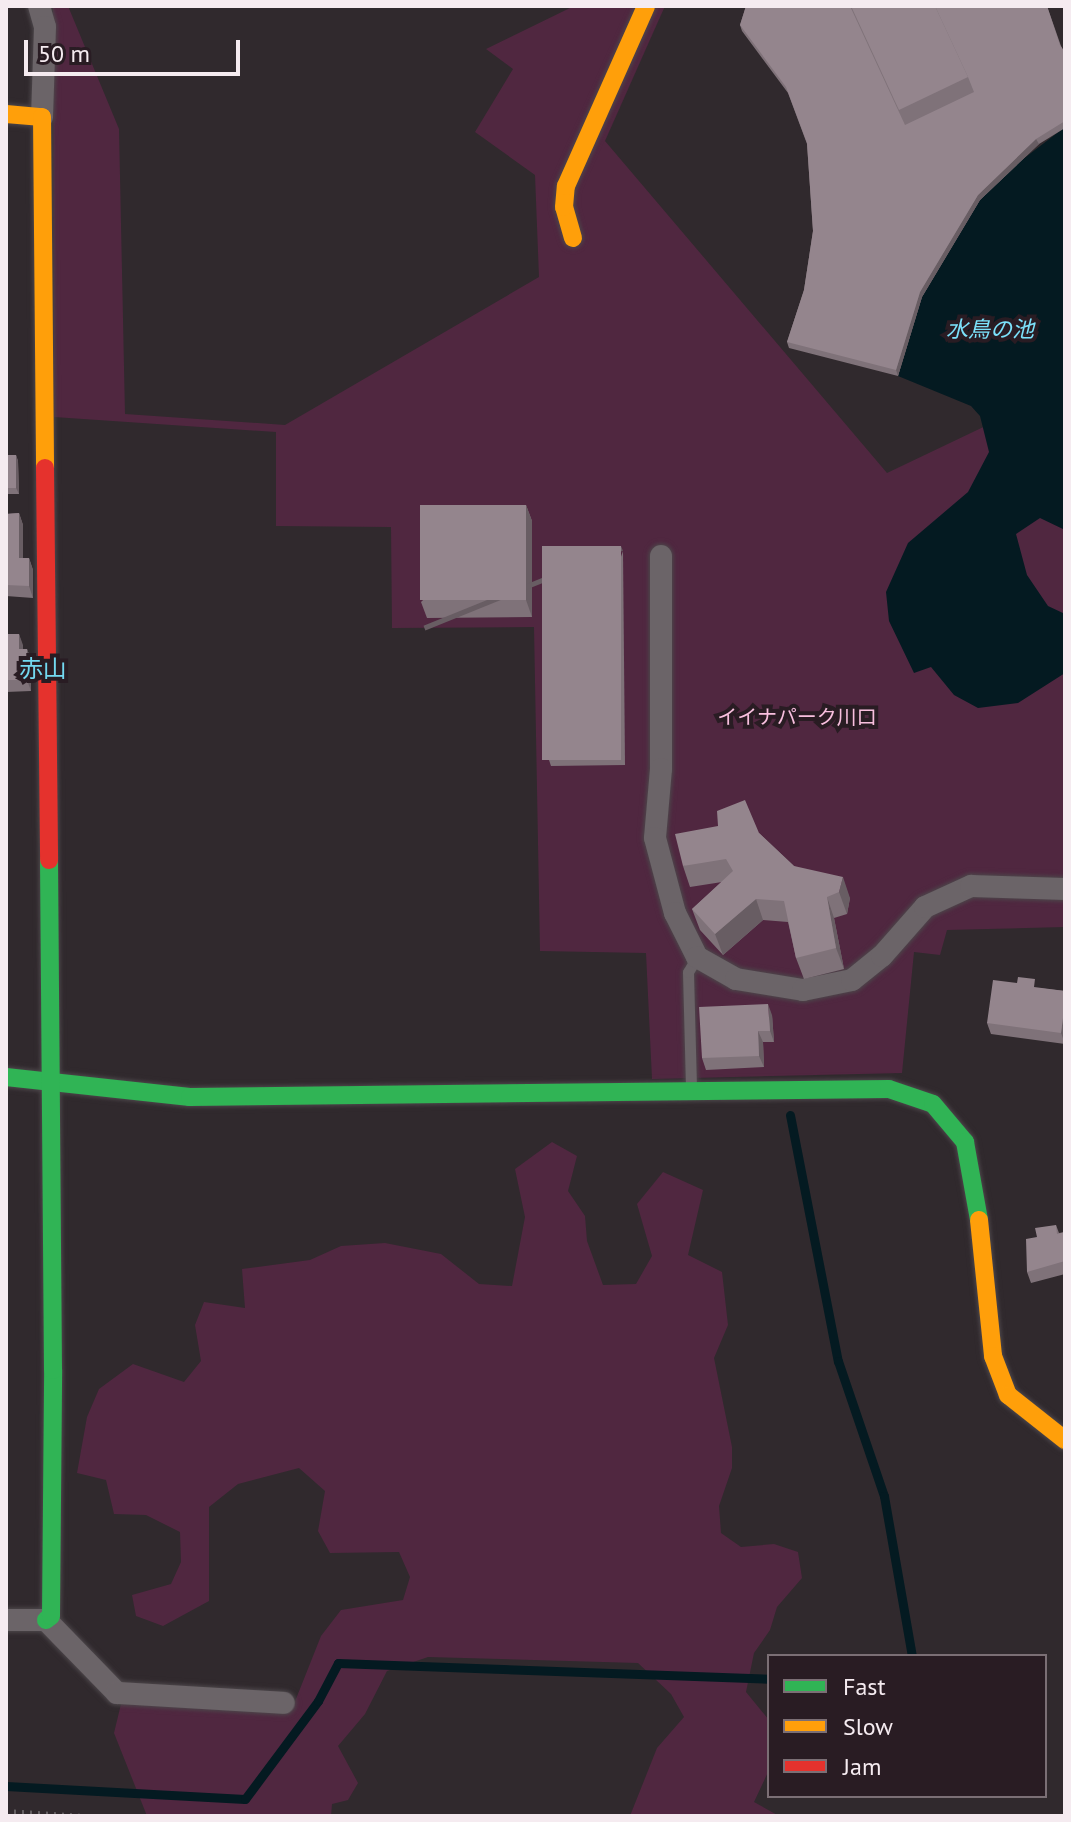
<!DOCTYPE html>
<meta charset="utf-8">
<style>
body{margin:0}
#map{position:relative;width:1071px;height:1822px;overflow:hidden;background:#30292d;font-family:"PT Sans","Noto Sans JP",sans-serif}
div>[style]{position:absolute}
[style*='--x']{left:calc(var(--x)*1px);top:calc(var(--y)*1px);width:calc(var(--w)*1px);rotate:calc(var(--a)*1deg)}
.green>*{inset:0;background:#502740}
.water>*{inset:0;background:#041a21}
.stream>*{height:9px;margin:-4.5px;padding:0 4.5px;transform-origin:4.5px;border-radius:4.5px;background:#041a21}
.path>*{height:5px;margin-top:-2.5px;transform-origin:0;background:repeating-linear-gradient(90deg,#656063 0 2px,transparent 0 8px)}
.roads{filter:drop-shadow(0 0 2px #4c464a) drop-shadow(0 0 2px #4c464a)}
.lane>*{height:11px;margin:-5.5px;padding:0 5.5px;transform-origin:5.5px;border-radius:5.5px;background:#6b6468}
.street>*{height:22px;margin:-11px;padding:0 11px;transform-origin:11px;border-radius:11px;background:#6b6468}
.fast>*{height:18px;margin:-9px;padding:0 9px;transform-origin:9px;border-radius:9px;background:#30b455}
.slow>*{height:18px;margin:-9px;padding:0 9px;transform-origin:9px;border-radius:9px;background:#ff9f0a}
.jam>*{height:18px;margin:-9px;padding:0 9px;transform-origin:9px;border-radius:9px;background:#e5322d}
.wall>*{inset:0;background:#7f7279}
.shaded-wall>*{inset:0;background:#685d63;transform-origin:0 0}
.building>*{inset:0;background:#94858d;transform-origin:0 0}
span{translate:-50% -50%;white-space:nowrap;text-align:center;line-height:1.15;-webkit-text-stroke:8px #291c23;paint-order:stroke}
.park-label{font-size:20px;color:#f8bfde}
.water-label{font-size:22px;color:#7ce2fb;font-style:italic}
.quarter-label{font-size:24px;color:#73d8f0}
.frame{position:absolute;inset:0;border:8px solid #f5ebf0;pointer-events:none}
.legend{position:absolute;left:767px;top:1654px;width:280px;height:144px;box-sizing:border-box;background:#291c23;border:2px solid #7b6f75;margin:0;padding:10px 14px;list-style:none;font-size:24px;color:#f5ebf0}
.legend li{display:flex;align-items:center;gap:16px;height:40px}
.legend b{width:40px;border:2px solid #7b6f75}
.scale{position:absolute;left:24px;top:40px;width:216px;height:36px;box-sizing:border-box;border:4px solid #f5ebf0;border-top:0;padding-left:10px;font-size:24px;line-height:28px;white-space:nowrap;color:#f5ebf0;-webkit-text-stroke:6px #291c23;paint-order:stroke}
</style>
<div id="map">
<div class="green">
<i style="clip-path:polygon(53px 6px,68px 6px,119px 129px,125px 414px,285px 425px,539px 277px,535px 175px,475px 132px,513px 69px,486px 49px,574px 6px,665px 6px,605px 141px,887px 473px,1065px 388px,1065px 927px,947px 930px,940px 955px,914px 952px,902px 1073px,652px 1079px,646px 953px,540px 951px,534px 627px,392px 628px,391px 527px,276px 526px,276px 432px,54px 417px)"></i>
<i style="clip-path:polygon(552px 1142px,577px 1156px,568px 1191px,585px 1216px,587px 1241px,603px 1285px,636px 1284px,652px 1256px,637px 1204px,663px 1172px,703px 1190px,688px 1255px,722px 1272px,728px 1325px,714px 1358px,732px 1447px,732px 1468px,719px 1506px,721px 1533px,741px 1547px,774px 1544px,798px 1552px,802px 1578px,777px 1607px,770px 1630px,754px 1653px,746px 1692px,769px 1720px,769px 1770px,754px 1802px,779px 1816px,630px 1816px,657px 1748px,684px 1717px,671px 1694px,638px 1663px,428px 1657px,387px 1671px,365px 1714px,338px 1746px,358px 1783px,348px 1800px,332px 1804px,331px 1816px,147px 1816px,114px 1733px,121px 1704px,292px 1709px,321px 1636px,341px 1610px,403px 1600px,410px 1577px,399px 1552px,330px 1553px,318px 1531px,325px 1491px,299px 1468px,238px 1484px,209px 1507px,209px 1601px,163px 1626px,136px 1616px,132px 1595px,171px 1584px,181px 1562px,180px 1532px,146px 1515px,114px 1514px,106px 1480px,77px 1473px,87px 1417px,99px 1389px,133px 1364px,184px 1382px,201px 1361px,195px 1325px,204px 1302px,245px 1308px,242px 1269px,310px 1260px,341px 1246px,385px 1243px,441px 1254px,479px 1284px,512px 1286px,525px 1217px,515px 1169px)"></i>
</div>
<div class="water">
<i style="clip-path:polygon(1065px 127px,1065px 530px,1040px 518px,1016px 534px,1027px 575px,1048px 606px,1065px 614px,1065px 673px,1018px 703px,978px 708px,954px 695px,931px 667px,914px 673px,889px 621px,886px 592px,908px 543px,968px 492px,989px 452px,980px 416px,971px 406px,898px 376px,922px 297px,980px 200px,1005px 173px)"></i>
</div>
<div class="stream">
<i style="--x:790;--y:1115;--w:251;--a:79"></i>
<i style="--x:838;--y:1361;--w:143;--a:71.2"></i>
<i style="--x:884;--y:1496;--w:162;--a:80.1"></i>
<i style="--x:6;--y:1786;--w:239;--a:3.1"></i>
<i style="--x:245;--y:1799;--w:122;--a:-53.3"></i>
<i style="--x:318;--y:1701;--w:43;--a:-62.2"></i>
<i style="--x:338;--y:1663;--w:431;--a:2.1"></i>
</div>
<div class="path">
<i style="--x:6;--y:1811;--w:78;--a:3.7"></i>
</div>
<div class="roads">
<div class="lane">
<i style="--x:691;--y:1087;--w:115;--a:-91.5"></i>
<i style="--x:688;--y:972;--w:17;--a:-59"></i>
</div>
<div class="street">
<i style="--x:39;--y:6;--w:22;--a:74"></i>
<i style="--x:45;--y:27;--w:90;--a:91.9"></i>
<i style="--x:661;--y:556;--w:213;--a:90"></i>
<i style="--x:661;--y:769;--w:69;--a:95"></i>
<i style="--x:655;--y:838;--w:78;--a:75.1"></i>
<i style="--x:675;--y:913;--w:49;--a:63.4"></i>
<i style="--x:697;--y:957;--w:45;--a:29.4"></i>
<i style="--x:736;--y:979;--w:68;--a:9.3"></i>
<i style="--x:803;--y:990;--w:50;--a:-11.5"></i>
<i style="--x:852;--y:980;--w:38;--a:-39"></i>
<i style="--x:882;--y:956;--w:65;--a:-48.7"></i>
<i style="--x:925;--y:907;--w:51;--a:-24.5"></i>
<i style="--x:971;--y:886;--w:94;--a:1.8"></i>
<i style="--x:6;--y:1620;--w:40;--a:0"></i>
<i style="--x:46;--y:1620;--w:102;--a:45.8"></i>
<i style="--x:117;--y:1693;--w:167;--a:3.4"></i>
</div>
<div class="fast">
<i style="--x:6;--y:1077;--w:185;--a:6.2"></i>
<i style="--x:190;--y:1097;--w:699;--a:-0.66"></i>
<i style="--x:889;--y:1089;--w:46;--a:18.8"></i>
<i style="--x:933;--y:1104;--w:50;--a:49.9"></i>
<i style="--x:965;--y:1142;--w:79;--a:79.8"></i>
<i style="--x:46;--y:1620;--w:6;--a:-39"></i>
<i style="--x:51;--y:1616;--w:246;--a:-89.5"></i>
<i style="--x:53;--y:1370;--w:510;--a:-90.45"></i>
</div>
<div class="slow">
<i style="--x:6;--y:114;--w:36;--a:5"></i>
<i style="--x:42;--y:117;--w:351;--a:89.5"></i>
<i style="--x:573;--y:238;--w:32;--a:-106"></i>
<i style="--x:564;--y:207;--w:21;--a:-85"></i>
<i style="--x:566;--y:186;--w:197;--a:-66"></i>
<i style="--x:979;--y:1220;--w:137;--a:84.1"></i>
<i style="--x:993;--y:1356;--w:42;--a:69"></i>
<i style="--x:1008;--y:1395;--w:73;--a:38.3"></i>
</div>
<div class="jam">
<i style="--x:45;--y:468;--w:392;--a:89.4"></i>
</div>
</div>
<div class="wall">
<i style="clip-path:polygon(746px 6px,1047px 6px,1061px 46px,1065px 53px,1065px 128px,1039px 144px,980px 200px,922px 297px,898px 376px,789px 348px,787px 342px,804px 290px,813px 231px,807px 144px,788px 93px,742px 31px,740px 25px)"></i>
<i style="clip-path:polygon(6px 455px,16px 455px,18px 461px,19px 494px,6px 494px)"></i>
<i style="clip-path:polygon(526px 505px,532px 521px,532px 617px,427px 618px,421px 602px)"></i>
<i style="clip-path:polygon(19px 513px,23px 525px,23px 558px,29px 558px,33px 570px,33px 598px,6px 596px,6px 514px)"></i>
<i style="clip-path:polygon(623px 551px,625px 765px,551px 766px,549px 760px)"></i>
<i style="clip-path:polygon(6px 634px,19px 634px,23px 649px,27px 649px,31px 660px,31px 691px,6px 692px)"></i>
<i style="clip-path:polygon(759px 833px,794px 866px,850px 898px,847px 914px,834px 918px,844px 969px,804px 979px,796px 958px,788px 922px,763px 920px,723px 955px,700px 930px,692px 909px,722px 882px,690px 887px,683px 866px)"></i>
<i style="clip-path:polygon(1038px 988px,1065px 991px,1065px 1044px,991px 1034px,987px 1023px)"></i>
<i style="clip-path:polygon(772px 1015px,774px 1042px,763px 1042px,764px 1067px,706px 1070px,702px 1058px)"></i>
<i style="clip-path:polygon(1056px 1225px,1059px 1233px,1065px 1232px,1065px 1274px,1031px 1283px,1027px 1272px,1037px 1237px)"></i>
</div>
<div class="shaded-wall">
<i style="clip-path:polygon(1036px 139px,1039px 144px,980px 200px,922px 297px,898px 376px,896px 370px,920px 292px,978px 195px)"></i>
<i style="clip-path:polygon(16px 455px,18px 461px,19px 494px,16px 488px)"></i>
<i style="clip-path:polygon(526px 505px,532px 521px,532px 617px,526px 600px)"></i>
<i style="clip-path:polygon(19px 513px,23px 525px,23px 569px,19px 558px)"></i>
<i style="left:621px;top:546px;width:5px;height:213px;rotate:68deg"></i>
<i style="clip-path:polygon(29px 558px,33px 570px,33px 598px,29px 586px)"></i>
<i style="clip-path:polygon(19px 634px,23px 645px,23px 660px,19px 649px)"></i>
<i style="clip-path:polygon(27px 649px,31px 660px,31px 691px,27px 680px)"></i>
<i style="clip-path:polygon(843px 877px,850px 898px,847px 914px,839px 892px)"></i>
<i style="clip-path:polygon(827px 897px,834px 918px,844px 969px,836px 948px)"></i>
<i style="clip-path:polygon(756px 899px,763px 920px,723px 955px,715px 934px)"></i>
<i style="clip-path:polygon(1065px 1003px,1065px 1044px,1061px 1033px)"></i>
<i style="clip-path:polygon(768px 1004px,772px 1015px,774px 1042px,770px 1031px)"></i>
<i style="clip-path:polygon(758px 1031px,763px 1042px,764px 1067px,759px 1056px)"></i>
</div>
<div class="building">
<i style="clip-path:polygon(746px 6px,850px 6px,905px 125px,974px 92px,968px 77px,935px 6px,1047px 6px,1060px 45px,1065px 53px,1065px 121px,1036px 139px,978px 195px,920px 292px,896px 370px,787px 342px,804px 290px,813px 231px,807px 143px,786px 87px,740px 25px)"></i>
<i style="clip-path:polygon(851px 6px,935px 6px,968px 77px,899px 110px)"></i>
<i style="left:6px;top:455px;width:10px;height:33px"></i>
<i style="left:526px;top:505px;width:95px;height:106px;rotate:90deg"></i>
<i style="clip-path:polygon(19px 513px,19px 558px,29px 558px,29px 586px,6px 585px,6px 514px)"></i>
<i style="left:542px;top:546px;width:79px;height:214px"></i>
<i style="clip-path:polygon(6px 634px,19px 634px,19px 649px,27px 649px,27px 680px,6px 680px)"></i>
<i style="clip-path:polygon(745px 800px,759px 833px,794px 866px,843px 877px,839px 892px,827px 897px,836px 948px,796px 958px,784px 901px,756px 899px,715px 934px,692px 909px,733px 871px,726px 859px,683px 866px,675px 834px,718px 826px,717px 811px)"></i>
<i style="clip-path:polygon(1018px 977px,1035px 979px,1034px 987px,1065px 991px,1065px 1003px,1061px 1033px,987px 1023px,993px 980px,1017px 983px)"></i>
<i style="clip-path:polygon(768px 1004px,770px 1031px,758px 1031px,759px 1056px,702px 1058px,699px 1007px)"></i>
<i style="clip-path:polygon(1056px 1225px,1057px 1234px,1065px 1232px,1065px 1261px,1027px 1272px,1026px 1239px,1037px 1237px,1035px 1228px)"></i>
</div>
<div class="park-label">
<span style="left:797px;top:717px">イイナパーク川口</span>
</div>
<div class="water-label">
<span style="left:990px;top:330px">水鳥の池</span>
</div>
<div class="quarter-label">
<span style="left:43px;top:669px">赤山</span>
</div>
<div class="frame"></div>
<ul class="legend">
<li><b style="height:10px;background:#30b455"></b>Fast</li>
<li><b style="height:10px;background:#ff9f0a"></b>Slow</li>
<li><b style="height:10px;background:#e5322d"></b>Jam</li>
</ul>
<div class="scale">50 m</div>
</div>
